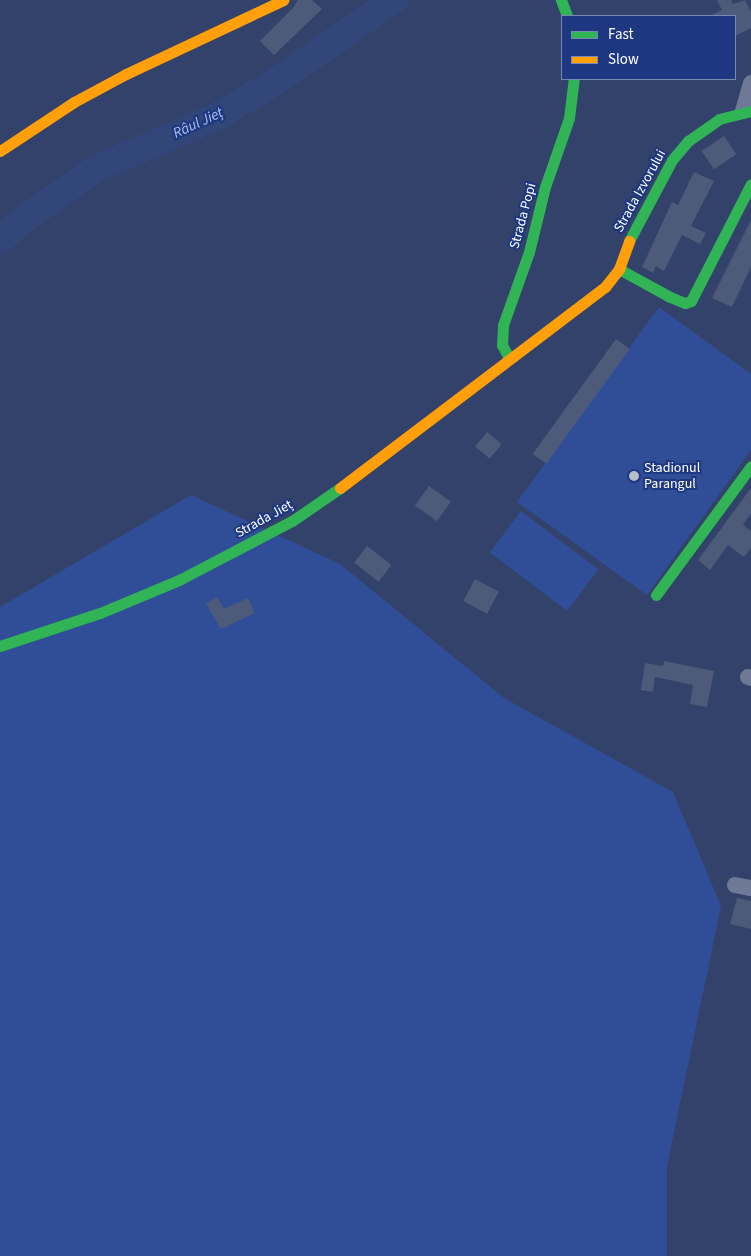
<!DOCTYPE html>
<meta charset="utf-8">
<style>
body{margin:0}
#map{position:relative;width:751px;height:1256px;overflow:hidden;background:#33426a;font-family:"Source Sans 3",sans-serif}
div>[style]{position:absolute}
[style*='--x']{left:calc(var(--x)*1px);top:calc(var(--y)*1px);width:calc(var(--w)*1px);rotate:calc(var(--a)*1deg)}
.green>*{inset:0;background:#304e97;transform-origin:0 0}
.river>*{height:28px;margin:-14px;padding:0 14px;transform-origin:14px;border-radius:14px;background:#324679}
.building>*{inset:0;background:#4d5a7a;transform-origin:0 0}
.street>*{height:16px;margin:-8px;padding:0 8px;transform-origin:8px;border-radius:8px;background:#6e7998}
.fast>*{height:11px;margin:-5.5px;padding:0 5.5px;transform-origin:5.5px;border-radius:5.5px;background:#30b455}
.slow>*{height:11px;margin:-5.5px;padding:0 5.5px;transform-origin:5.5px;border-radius:5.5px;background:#ff9f0a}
.dots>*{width:14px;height:14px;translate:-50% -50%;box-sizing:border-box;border:2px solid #1d3880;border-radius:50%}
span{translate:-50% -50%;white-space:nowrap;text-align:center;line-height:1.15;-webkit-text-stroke:4px #1d3880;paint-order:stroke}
.street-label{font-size:14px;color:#fff}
.poi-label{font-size:14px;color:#fff}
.left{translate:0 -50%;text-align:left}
.water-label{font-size:15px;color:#acc0f1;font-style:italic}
.legend{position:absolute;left:561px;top:15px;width:175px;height:65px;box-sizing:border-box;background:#1d3880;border:1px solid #7788b3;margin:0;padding:6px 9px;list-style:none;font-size:15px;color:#fff}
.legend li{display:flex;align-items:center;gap:10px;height:25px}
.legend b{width:25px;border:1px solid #7788b3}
</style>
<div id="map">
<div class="green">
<i style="clip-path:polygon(659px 307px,751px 374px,751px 450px,647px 595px,517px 502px)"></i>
<i style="clip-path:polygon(191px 495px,340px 564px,504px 698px,673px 792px,721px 906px,667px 1166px,667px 1256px,0 1256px,0 607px)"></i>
<i style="left:521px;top:511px;width:97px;height:52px;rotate:37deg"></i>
</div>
<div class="river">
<i style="--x:0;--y:240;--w:32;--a:-41"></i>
<i style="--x:24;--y:219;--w:88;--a:-34.8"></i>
<i style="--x:96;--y:169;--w:131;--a:-23.4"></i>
<i style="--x:216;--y:117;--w:69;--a:-30.7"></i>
<i style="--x:275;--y:82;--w:145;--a:-34.6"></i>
</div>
<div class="building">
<i style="clip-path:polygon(298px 0,312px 0,322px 9px,274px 55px,260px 41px,293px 8px)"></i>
<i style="clip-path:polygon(717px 0,731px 0,733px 4px,745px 0,751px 12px,751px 28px,735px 36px,735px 16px,709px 16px,722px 10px)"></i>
<i style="left:724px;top:136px;width:22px;height:27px;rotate:56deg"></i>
<i style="clip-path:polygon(694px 172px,714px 181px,691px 226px,706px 233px,700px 244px,682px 235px,664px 271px,656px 266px,653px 273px,642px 267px,672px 202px,678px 205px)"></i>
<i style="clip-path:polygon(751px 220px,751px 267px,732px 307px,712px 298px)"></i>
<i style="left:616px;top:339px;width:17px;height:142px;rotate:36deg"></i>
<i style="left:487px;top:432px;width:19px;height:19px;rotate:39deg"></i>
<i style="left:429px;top:486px;width:27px;height:24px;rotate:36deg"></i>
<i style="clip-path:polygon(751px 488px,751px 513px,743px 525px,751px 531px,751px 548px,744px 557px,728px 545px,710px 570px,698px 560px)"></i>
<i style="left:367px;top:546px;width:31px;height:21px;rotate:38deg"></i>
<i style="left:475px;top:579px;width:27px;height:25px;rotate:28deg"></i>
<i style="clip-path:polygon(217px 597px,224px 609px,248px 598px,255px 613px,221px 629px,206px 604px)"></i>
<i style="clip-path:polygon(664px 661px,714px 671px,707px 707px,690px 704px,693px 685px,655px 677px,653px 692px,641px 690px,645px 663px,663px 666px)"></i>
<i style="clip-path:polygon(737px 898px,751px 901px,751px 929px,730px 924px)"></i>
</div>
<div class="street">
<i style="--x:743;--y:111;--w:29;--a:-74"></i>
<i style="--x:748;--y:677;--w:3;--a:18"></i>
<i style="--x:735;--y:885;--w:16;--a:11"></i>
</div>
<div class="fast">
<i style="--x:561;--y:0;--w:17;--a:69"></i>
<i style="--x:629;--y:241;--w:92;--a:-62"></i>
<i style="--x:672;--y:160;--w:25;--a:-50"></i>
<i style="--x:688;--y:141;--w:38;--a:-35"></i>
<i style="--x:719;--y:119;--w:33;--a:-14"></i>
<i style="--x:619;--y:269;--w:58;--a:28.8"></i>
<i style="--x:670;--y:297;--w:16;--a:22"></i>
<i style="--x:685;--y:303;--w:6;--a:-18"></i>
<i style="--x:691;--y:301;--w:131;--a:-62.9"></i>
<i style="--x:509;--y:358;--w:15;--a:-118"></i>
<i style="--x:502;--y:345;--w:20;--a:-87"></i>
<i style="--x:503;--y:325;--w:77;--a:-70.4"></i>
<i style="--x:529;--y:252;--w:67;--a:-76.2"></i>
<i style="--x:545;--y:187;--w:73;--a:-70.8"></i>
<i style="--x:569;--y:118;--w:39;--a:-83"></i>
<i style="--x:656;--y:595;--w:160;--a:-53.6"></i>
<i style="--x:0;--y:646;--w:105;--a:-18.3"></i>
<i style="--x:100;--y:613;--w:86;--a:-22.7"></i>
<i style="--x:179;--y:580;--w:127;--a:-27.6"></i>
<i style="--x:292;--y:521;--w:58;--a:-34.5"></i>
</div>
<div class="slow">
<i style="--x:0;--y:151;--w:89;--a:-33.5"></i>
<i style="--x:74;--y:102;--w:59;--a:-28.3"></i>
<i style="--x:126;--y:74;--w:174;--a:-25.2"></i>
<i style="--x:340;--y:488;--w:333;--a:-37.2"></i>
<i style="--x:605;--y:287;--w:23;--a:-52"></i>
<i style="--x:619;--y:269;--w:30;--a:-70"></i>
</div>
<div class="dots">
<i style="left:634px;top:476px;background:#b8bdcb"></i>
</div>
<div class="street-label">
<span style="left:640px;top:191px;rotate:-61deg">Strada Izvorului</span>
<span style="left:523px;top:216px;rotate:-75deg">Strada Popi</span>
<span style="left:264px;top:519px;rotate:-29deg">Strada Jieț</span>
</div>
<div class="poi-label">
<span class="left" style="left:644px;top:476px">Stadionul<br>Parangul</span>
</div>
<div class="water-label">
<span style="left:198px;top:123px;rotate:-25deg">Râul Jieț</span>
</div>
<ul class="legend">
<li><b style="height:6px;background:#30b455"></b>Fast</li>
<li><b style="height:6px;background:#ff9f0a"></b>Slow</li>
</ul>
</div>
